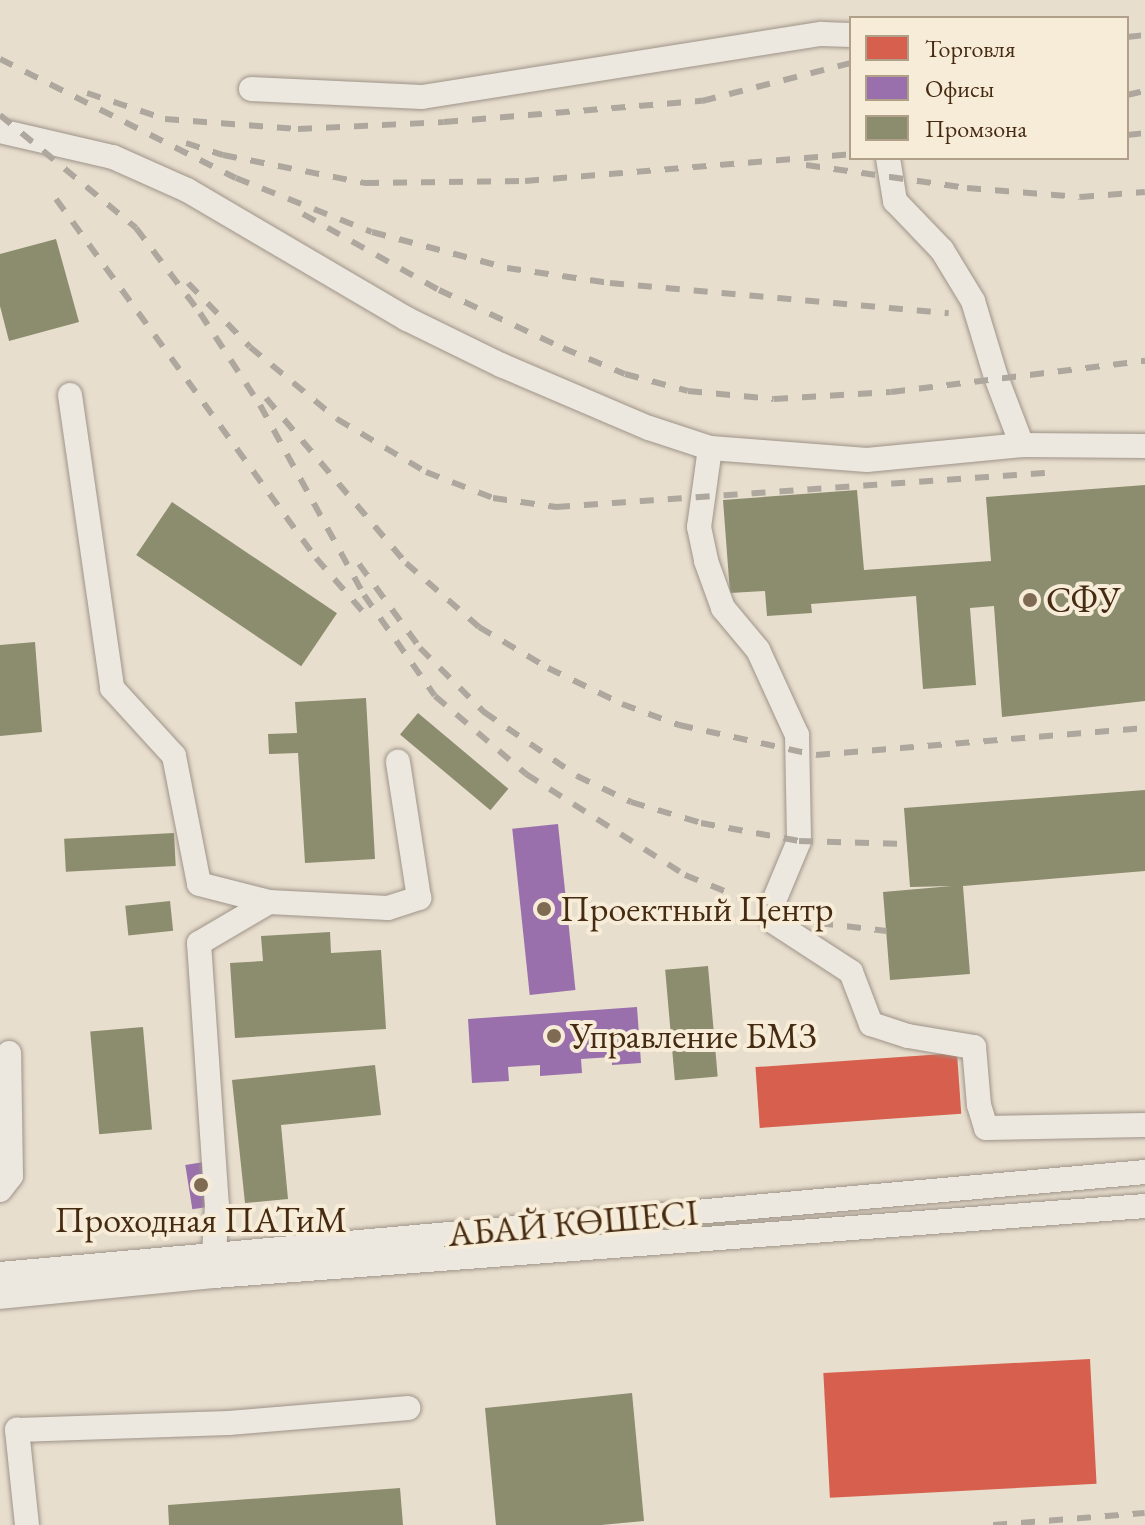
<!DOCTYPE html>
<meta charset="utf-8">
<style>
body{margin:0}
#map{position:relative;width:1145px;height:1525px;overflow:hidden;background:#e8dece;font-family:"EB Garamond",serif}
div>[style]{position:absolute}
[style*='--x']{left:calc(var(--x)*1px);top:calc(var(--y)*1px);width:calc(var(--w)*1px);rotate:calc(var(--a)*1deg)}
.shops>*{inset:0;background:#d6604d;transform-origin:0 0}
.offices>*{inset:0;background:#9970ab;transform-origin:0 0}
.industry>*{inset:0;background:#8c8c6e;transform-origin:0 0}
.roads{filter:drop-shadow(0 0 2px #9e9488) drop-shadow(0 0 2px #9e9488)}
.minor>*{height:24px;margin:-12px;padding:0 12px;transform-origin:12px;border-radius:12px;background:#ece7df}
.rail>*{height:6px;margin-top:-3px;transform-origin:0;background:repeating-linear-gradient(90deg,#ada79e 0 14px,transparent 0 28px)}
.dots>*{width:22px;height:22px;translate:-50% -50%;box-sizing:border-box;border:4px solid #f7ecd8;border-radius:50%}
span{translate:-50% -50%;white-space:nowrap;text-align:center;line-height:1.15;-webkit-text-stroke:8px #f7ecd8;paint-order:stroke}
.poi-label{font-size:36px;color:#462b13}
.left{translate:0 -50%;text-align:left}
.street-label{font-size:36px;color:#462b13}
.legend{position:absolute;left:849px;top:16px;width:280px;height:144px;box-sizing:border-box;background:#f7ecd8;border:2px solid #b09f89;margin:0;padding:10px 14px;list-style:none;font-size:24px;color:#462b13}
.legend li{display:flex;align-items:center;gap:16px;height:40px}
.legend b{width:40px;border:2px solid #b09f89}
</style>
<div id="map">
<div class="shops">
<i style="left:957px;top:1053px;width:61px;height:202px;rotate:86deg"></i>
<i style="left:1090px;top:1359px;width:125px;height:267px;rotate:87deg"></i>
</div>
<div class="offices">
<i style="left:558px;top:824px;width:167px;height:46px;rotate:84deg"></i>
<i style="clip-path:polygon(637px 1007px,641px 1063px,612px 1065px,612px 1057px,581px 1059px,582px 1073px,540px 1076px,540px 1065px,508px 1067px,509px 1081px,472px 1083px,468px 1019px)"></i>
<i style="left:210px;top:1161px;width:45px;height:25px;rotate:81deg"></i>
</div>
<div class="industry">
<i style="clip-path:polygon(56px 239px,79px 322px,9px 341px,0 306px,0 254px)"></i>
<i style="clip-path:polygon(1145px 485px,1145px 701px,1002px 717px,994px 606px,970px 608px,976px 685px,923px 689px,916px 596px,811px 604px,812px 613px,767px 616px,765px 591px,730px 593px,723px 500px,857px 490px,864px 570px,991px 561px,986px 497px)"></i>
<i style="left:172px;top:502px;width:199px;height:64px;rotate:34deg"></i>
<i style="clip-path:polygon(35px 642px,42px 732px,0 736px,0 645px)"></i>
<i style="clip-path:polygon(366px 698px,375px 859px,305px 863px,298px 753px,269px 754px,268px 734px,297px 733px,295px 702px)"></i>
<i style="left:418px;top:713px;width:118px;height:28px;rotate:40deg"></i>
<i style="clip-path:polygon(1145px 790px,1145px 871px,963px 886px,970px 974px,890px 980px,883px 892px,952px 886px,910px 887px,904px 808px)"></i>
<i style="left:174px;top:833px;width:33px;height:110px;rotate:87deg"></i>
<i style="left:170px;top:901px;width:30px;height:45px;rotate:84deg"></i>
<i style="clip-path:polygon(330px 932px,331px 953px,381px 950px,386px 1029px,235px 1038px,230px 963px,263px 961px,261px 936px)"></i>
<i style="left:708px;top:966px;width:111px;height:43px;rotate:85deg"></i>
<i style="left:143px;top:1027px;width:103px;height:53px;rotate:85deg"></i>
<i style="clip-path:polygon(375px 1065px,381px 1115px,281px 1125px,288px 1199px,245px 1203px,232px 1080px)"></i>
<i style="clip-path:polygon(632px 1393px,644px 1521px,601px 1525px,496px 1525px,485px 1408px)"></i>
<i style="clip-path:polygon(400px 1488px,403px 1525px,169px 1525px,168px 1505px)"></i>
</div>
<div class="roads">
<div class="minor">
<i style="--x:251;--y:89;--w:171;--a:2.7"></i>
<i style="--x:422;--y:97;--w:405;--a:-9"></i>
<i style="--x:822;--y:34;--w:29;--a:2"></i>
<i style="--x:0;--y:131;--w:116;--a:13"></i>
<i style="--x:113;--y:157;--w:81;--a:24"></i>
<i style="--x:187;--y:190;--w:255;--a:30.4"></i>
<i style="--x:407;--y:319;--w:105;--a:26.1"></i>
<i style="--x:501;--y:365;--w:161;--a:23.1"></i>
<i style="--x:649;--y:428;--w:64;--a:18.2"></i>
<i style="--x:888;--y:158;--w:44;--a:80.8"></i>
<i style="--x:895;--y:201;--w:68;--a:46.2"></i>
<i style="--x:942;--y:250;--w:60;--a:58.7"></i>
<i style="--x:973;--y:301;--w:79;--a:73.2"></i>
<i style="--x:996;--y:377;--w:73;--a:69.1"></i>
<i style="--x:1022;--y:445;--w:123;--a:0.5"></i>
<i style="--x:70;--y:395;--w:296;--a:81.8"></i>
<i style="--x:112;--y:688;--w:92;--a:47.6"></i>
<i style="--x:174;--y:756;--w:130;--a:78.9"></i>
<i style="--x:199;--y:884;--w:72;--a:14.4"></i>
<i style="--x:269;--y:902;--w:81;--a:149.6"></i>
<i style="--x:199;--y:943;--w:263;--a:86.1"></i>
<i style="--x:217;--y:1205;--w:65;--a:93.5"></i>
<i style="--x:1022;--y:445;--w:156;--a:174.5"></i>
<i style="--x:867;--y:460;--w:157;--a:-175.6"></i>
<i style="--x:710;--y:448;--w:80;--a:97.9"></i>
<i style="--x:699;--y:527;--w:35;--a:78"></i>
<i style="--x:706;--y:561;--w:50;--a:70.1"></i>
<i style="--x:723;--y:608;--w:55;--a:50.2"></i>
<i style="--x:758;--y:650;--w:94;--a:65.4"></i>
<i style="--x:797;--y:735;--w:106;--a:88.9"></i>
<i style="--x:799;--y:841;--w:73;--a:112.7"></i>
<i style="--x:771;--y:908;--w:14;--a:78"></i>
<i style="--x:774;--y:922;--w:92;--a:33"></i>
<i style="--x:851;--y:972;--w:56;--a:69"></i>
<i style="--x:871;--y:1024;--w:39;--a:18"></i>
<i style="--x:908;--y:1036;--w:67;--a:9.5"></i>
<i style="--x:974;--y:1047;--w:58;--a:85.1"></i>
<i style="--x:979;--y:1105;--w:24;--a:73"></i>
<i style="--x:986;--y:1128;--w:159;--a:-1.1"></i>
<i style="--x:269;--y:902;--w:119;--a:2.9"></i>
<i style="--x:388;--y:908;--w:33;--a:-18"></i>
<i style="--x:419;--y:898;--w:138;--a:-98.8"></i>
<i style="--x:0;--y:1190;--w:18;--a:-52"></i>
<i style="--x:11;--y:1176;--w:123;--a:-90.9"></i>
<i style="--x:0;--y:1274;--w:1150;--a:-5.09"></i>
<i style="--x:0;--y:1297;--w:215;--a:-5.6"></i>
<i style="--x:214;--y:1276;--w:934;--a:-4.3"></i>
<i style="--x:27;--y:1525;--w:96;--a:-96"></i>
<i style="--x:17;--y:1430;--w:212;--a:-1.9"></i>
<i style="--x:229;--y:1423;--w:180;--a:-4.8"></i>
</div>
</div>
<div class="rail">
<i style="--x:1127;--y:37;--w:18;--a:-6"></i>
<i style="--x:0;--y:59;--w:264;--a:26.8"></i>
<i style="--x:236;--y:178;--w:146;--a:21.7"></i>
<i style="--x:372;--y:232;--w:140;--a:14.9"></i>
<i style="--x:507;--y:268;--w:104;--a:8.3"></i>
<i style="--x:610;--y:283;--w:340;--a:5.1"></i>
<i style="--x:87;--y:93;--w:82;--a:18.4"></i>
<i style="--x:165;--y:119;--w:133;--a:4.3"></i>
<i style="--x:298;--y:129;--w:146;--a:-2.7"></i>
<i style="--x:444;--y:122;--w:259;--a:-4.7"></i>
<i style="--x:702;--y:101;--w:154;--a:-14.3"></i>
<i style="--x:1127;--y:95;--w:18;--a:-13"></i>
<i style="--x:0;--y:115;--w:177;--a:39.7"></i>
<i style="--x:136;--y:228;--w:106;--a:53"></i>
<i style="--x:200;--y:313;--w:110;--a:56.9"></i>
<i style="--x:260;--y:405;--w:217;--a:61.3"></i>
<i style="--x:364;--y:595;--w:123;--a:54.9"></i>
<i style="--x:435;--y:696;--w:120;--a:40.6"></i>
<i style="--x:526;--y:774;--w:188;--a:32.4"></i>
<i style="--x:685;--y:875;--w:80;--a:22.1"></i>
<i style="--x:759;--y:905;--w:63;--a:16.7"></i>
<i style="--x:819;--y:923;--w:68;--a:6.7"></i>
<i style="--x:1127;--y:135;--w:18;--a:-6"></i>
<i style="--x:186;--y:143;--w:39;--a:18"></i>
<i style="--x:223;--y:155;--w:145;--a:11.2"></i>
<i style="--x:365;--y:183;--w:160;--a:-0.7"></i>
<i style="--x:525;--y:181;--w:327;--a:-4.7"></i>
<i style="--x:806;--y:165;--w:163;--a:8.1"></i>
<i style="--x:967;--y:188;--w:113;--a:4.6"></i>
<i style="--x:1080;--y:197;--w:65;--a:-4.4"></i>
<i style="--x:56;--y:199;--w:443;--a:54.1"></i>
<i style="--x:316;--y:558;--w:82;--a:48.9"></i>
<i style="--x:303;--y:214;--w:156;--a:29.2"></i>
<i style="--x:439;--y:290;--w:137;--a:25.1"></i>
<i style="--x:563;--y:348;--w:67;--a:22.8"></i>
<i style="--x:625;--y:374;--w:65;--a:15.1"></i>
<i style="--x:688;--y:391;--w:86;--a:5.3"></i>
<i style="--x:774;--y:399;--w:117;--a:-3.4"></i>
<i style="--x:891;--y:392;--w:256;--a:-7"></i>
<i style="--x:188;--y:283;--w:89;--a:45.9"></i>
<i style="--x:250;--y:347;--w:113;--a:39.6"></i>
<i style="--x:337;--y:419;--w:104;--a:30.8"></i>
<i style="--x:426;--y:472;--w:72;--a:21.2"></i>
<i style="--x:493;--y:498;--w:64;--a:8.1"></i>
<i style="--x:556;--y:507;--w:504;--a:-3.98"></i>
<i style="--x:266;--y:398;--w:216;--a:49.7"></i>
<i style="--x:406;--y:563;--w:97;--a:41.2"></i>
<i style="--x:479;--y:627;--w:80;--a:30.7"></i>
<i style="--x:548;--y:668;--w:82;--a:25.9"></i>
<i style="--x:622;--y:704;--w:61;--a:20.2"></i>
<i style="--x:679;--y:725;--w:140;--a:12.4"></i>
<i style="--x:816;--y:755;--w:330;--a:-4.7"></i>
<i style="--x:359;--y:564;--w:104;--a:54"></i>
<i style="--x:420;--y:648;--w:91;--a:45"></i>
<i style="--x:484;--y:712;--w:113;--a:34.5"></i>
<i style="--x:577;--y:776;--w:60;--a:25.7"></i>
<i style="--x:631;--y:802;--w:73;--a:16.7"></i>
<i style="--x:701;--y:823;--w:100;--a:10.4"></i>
<i style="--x:799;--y:841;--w:107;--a:1.6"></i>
<i style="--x:993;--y:1525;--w:152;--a:-4.5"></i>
</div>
<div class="dots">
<i style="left:1030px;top:600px;background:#7f6a54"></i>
<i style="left:544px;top:909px;background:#7f6a54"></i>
<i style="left:554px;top:1036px;background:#7f6a54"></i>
<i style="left:201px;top:1185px;background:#7f6a54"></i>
</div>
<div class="poi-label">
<span class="left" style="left:1046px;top:600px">СФУ</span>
<span class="left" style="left:560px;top:909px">Проектный Центр</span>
<span class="left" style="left:570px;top:1036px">Управление БМЗ</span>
<span style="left:201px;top:1220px">Проходная ПАТиМ</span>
</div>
<div class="street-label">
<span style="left:573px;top:1223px;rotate:-5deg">АБАЙ КӨШЕСІ</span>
</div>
<ul class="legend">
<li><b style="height:22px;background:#d6604d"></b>Торговля</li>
<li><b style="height:22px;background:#9970ab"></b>Офисы</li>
<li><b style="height:22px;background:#8c8c6e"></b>Промзона</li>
</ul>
</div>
